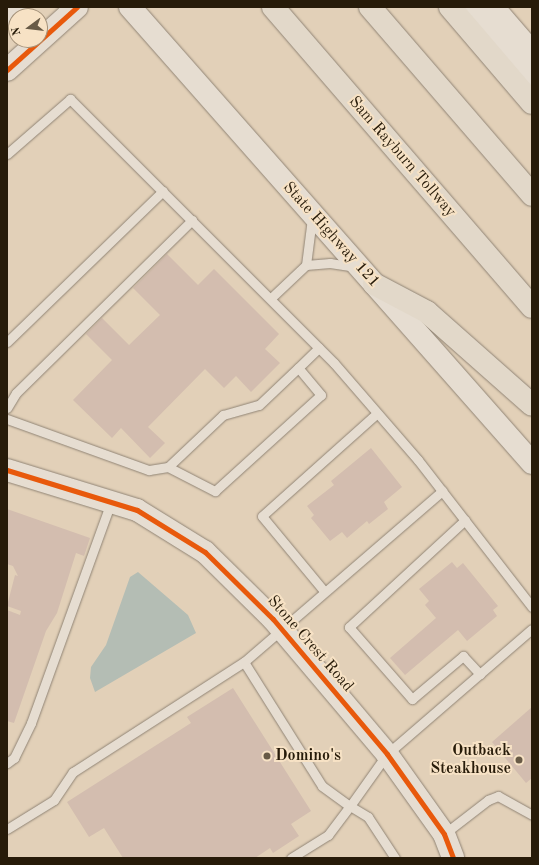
<!DOCTYPE html>
<style>
body{margin:0}
#map{position:relative;width:539px;height:865px;overflow:hidden;background:#e2d0b8;font-family:"Old Standard TT",serif}
div>[style]{position:absolute}
[style*='--x']{left:calc(var(--x)*1px);top:calc(var(--y)*1px);width:calc(var(--w)*1px);rotate:calc(var(--a)*1deg)}
.water>*{inset:0;background:#b4bdb4}
.building>*{inset:0;background:#d3bdaf}
.roads{filter:drop-shadow(0 0 1px #908475) drop-shadow(0 0 1px #908475)}
.lane>*{height:9px;margin:-4.5px;padding:0 4.5px;transform-origin:4.5px;border-radius:4.5px;background:#e6ddd1}
.secondary>*{height:22px;margin:-11px;padding:0 11px;transform-origin:11px;border-radius:11px;background:#e6ddd1}
.highway>*{height:22px;margin:-11px;padding:0 11px;transform-origin:11px;border-radius:11px;background:#e2d8c9}
.cycleway>*{height:5px;margin:-2.5px;padding:0 2.5px;transform-origin:2.5px;border-radius:2.5px;background:#e8590c}
.dots>*{width:11px;height:11px;translate:-50% -50%;box-sizing:border-box;border:2px solid #f7e2c5;border-radius:50%}
span{translate:-50% -50%;white-space:nowrap;text-align:center;line-height:1.15;-webkit-text-stroke:4px #f7e2c5;paint-order:stroke}
.street-label{font-size:16px;color:#271b09}
.poi-label{font-size:16px;color:#271b09;font-weight:700}
.right{translate:-100% -50%;text-align:right}
.left{translate:0 -50%;text-align:left}
.frame{position:absolute;inset:0;border:8px solid #271b09;pointer-events:none}
.north{position:absolute;left:8px;top:8px;width:40px;height:40px;box-sizing:border-box;background:#f7e2c5;border:1px solid #a4927a;border-radius:50%;rotate:255deg;font-size:11px;font-weight:700;line-height:16px;text-align:center;color:#271b09}
.north::after{content:'';display:block;margin:auto;width:14px;height:18px;background:#685a46;clip-path:polygon(50% 0,100% 100%,50% 72%,0 100%)}
</style>
<div id="map">
<div class="water">
<i style="clip-path:polygon(138px 572px,188px 615px,196px 633px,95px 692px,90px 678px,91px 667px,106px 645px,130px 577px)"></i>
</div>
<div class="building">
<i style="clip-path:polygon(167px 254px,198px 285px,214px 269px,279px 334px,265px 349px,280px 363px,251px 392px,236px 376px,224px 388px,205px 369px,148px 427px,165px 443px,150px 458px,121px 428px,112px 438px,73px 400px,112px 360px,86px 334px,102px 318px,129px 345px,160px 315px,133px 288px)"></i>
<i style="clip-path:polygon(371px 448px,402px 487px,384px 502px,388px 509px,369px 524px,367px 521px,347px 538px,342px 532px,330px 541px,311px 518px,314px 515px,307px 506px,334px 485px,331px 481px)"></i>
<i style="clip-path:polygon(7px 509px,90px 538px,84px 556px,76px 553px,57px 613px,46px 631px,14px 723px,7px 721px,7px 610px,20px 615px,21px 611px,7px 606px,15px 575px,18px 576px,13px 566px,7px 564px)"></i>
<i style="clip-path:polygon(452px 562px,457px 568px,463px 563px,498px 606px,493px 610px,497px 616px,467px 641px,458px 630px,405px 675px,390px 658px,436px 618px,425px 605px,429px 601px,419px 589px)"></i>
<i style="clip-path:polygon(233px 688px,311px 811px,291px 824px,299px 836px,273px 853px,270px 848px,255px 858px,123px 858px,104px 828px,89px 837px,67px 802px,191px 723px,187px 717px)"></i>
<i style="clip-path:polygon(532px 707px,532px 778px,526px 783px,492px 742px)"></i>
</div>
<div class="roads">
<div class="lane">
<i style="--x:7;--y:154;--w:84;--a:-41.1"></i>
<i style="--x:70;--y:99;--w:373;--a:45"></i>
<i style="--x:334;--y:363;--w:128;--a:49.1"></i>
<i style="--x:418;--y:460;--w:186;--a:52.2"></i>
<i style="--x:306;--y:265;--w:24;--a:-5"></i>
<i style="--x:330;--y:263;--w:25;--a:9"></i>
<i style="--x:271;--y:298;--w:48;--a:-43.3"></i>
<i style="--x:306;--y:265;--w:47;--a:-82.7"></i>
<i style="--x:7;--y:342;--w:217;--a:-44.1"></i>
<i style="--x:7;--y:408;--w:17;--a:-59"></i>
<i style="--x:16;--y:393;--w:247;--a:-44.5"></i>
<i style="--x:7;--y:419;--w:151;--a:19.8"></i>
<i style="--x:149;--y:470;--w:19;--a:-9"></i>
<i style="--x:168;--y:467;--w:53;--a:27.1"></i>
<i style="--x:215;--y:491;--w:143;--a:-42.2"></i>
<i style="--x:321;--y:395;--w:35;--a:-130"></i>
<i style="--x:298;--y:368;--w:29;--a:-44"></i>
<i style="--x:168;--y:467;--w:76;--a:-43.4"></i>
<i style="--x:223;--y:415;--w:37;--a:-16"></i>
<i style="--x:259;--y:405;--w:54;--a:-43.5"></i>
<i style="--x:465;--y:520;--w:158;--a:137.3"></i>
<i style="--x:349;--y:627;--w:96;--a:48.8"></i>
<i style="--x:412;--y:699;--w:67;--a:-40.1"></i>
<i style="--x:463;--y:656;--w:25;--a:47"></i>
<i style="--x:324;--y:591;--w:97;--a:-129.6"></i>
<i style="--x:262;--y:516;--w:154;--a:-41.8"></i>
<i style="--x:244;--y:662;--w:146;--a:57.8"></i>
<i style="--x:322;--y:786;--w:34;--a:36"></i>
<i style="--x:350;--y:806;--w:64;--a:-54.6"></i>
<i style="--x:387;--y:754;--w:191;--a:-40.8"></i>
<i style="--x:7;--y:763;--w:9;--a:-36"></i>
<i style="--x:14;--y:758;--w:39;--a:-64"></i>
<i style="--x:31;--y:723;--w:235;--a:-70.1"></i>
<i style="--x:7;--y:829;--w:55;--a:-31.7"></i>
<i style="--x:54;--y:800;--w:34;--a:-56"></i>
<i style="--x:73;--y:772;--w:203;--a:-32.8"></i>
<i style="--x:244;--y:662;--w:262;--a:-40.8"></i>
<i style="--x:444;--y:834;--w:56;--a:-37.7"></i>
<i style="--x:488;--y:800;--w:11;--a:-22"></i>
<i style="--x:498;--y:796;--w:39;--a:29"></i>
<i style="--x:291;--y:858;--w:44;--a:-31.9"></i>
<i style="--x:328;--y:835;--w:36;--a:-53"></i>
<i style="--x:350;--y:806;--w:21;--a:31"></i>
<i style="--x:368;--y:817;--w:49;--a:56.6"></i>
</div>
<div class="secondary">
<i style="--x:130;--y:7;--w:608;--a:48.6"></i>
<i style="--x:471;--y:7;--w:94;--a:49.7"></i>
<i style="--x:493;--y:7;--w:60;--a:49.1"></i>
<i style="--x:7;--y:17;--w:15;--a:-42"></i>
<i style="--x:7;--y:70;--w:94;--a:-42"></i>
<i style="--x:7;--y:470;--w:136;--a:17.1"></i>
<i style="--x:137;--y:510;--w:80;--a:31.7"></i>
<i style="--x:205;--y:552;--w:95;--a:44.6"></i>
<i style="--x:273;--y:619;--w:177;--a:49.8"></i>
<i style="--x:387;--y:754;--w:98;--a:54.5"></i>
<i style="--x:444;--y:834;--w:26;--a:69"></i>
</div>
<div class="highway">
<i style="--x:273;--y:7;--w:396;--a:49.2"></i>
<i style="--x:370;--y:7;--w:248;--a:49.2"></i>
<i style="--x:450;--y:7;--w:126;--a:49.5"></i>
<i style="--x:374;--y:284;--w:60;--a:27.8"></i>
<i style="--x:427;--y:312;--w:140;--a:41.5"></i>
</div>
</div>
<div class="cycleway">
<i style="--x:7;--y:70;--w:94;--a:-42"></i>
<i style="--x:7;--y:470;--w:136;--a:17.1"></i>
<i style="--x:137;--y:510;--w:80;--a:31.7"></i>
<i style="--x:205;--y:552;--w:95;--a:44.6"></i>
<i style="--x:273;--y:619;--w:177;--a:49.8"></i>
<i style="--x:387;--y:754;--w:98;--a:54.5"></i>
<i style="--x:444;--y:834;--w:26;--a:69"></i>
</div>
<div class="dots">
<i style="left:267px;top:756px;background:#685a46"></i>
<i style="left:519px;top:760px;background:#685a46"></i>
</div>
<div class="street-label">
<span style="left:402px;top:157px;rotate:49deg">Sam Rayburn Tollway</span>
<span style="left:331px;top:235px;rotate:48deg">State Highway 121</span>
<span style="left:310px;top:644px;rotate:49deg">Stone Crest Road</span>
</div>
<div class="poi-label">
<span class="right" style="left:511px;top:760px">Outback<br>Steakhouse</span>
<span class="left" style="left:275px;top:756px">Domino's</span>
</div>
<div class="frame"></div>
<div class="north">N</div>
</div>
